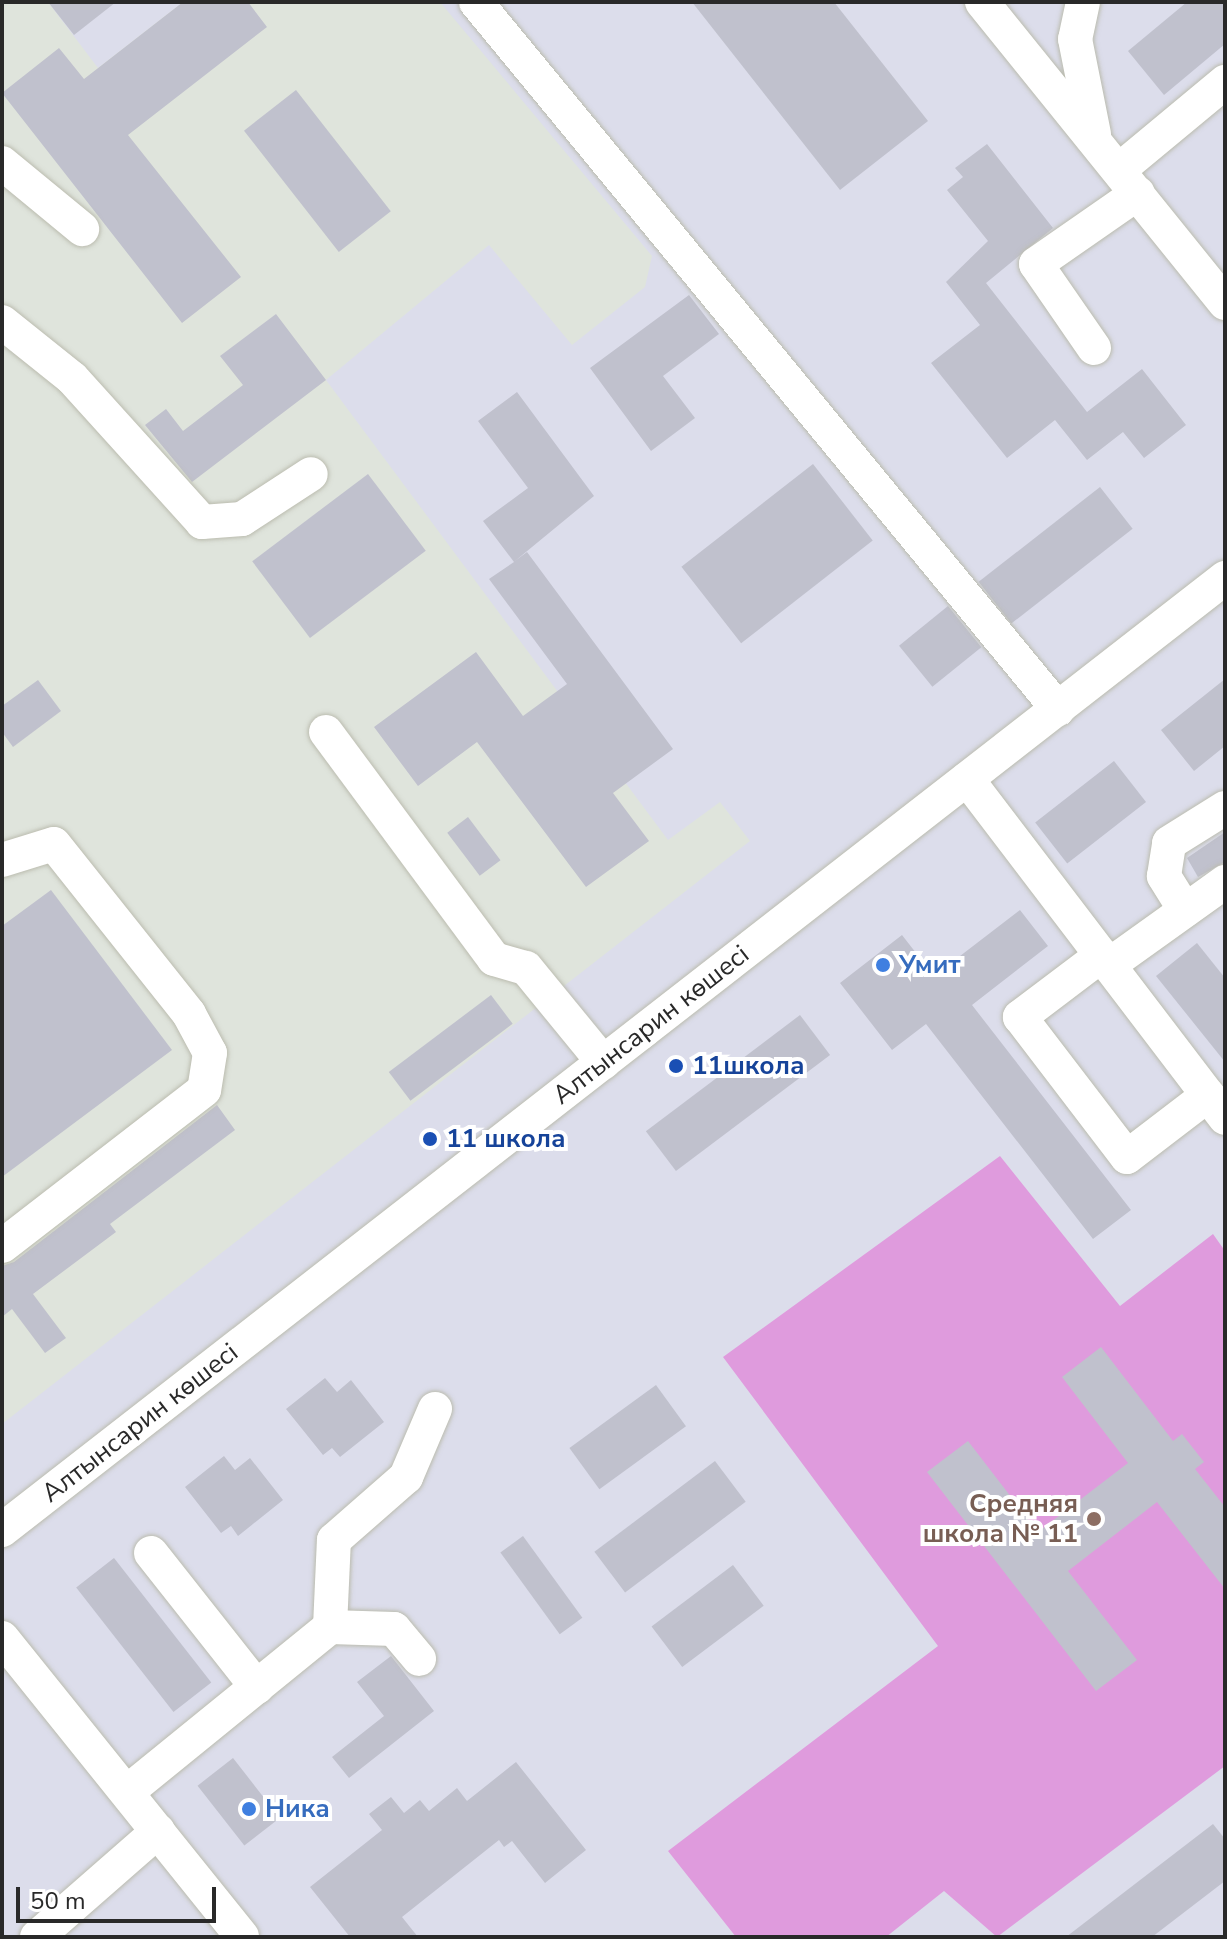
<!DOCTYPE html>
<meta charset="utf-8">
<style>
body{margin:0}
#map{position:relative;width:1227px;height:1939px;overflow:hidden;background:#dcddeb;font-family:"Nunito Sans",sans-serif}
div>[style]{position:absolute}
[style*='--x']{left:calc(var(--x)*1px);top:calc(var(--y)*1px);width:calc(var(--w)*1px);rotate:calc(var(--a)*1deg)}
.industrial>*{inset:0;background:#dfe4dc}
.green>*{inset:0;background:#df9bdd}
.building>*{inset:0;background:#c0c1cd;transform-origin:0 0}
.roads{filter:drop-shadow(0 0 2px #bbbcaf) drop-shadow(0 0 2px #bbbcaf)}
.minor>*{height:34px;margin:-17px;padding:0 17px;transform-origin:17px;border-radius:17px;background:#fff}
.dots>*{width:22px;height:22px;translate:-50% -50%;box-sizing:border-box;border:4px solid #fff;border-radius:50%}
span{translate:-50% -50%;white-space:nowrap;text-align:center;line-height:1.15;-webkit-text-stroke:8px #fff;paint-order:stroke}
.shop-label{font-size:26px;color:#366cbe;font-weight:700}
.left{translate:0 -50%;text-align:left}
.street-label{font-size:26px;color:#292929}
.transit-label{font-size:26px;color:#164399;font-weight:700}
.education-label{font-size:26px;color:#785e54;font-weight:700}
.right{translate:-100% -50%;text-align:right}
.frame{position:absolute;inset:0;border:4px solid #292929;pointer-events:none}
.scale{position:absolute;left:16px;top:1887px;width:200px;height:36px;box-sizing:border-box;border:4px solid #292929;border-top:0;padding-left:10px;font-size:24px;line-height:28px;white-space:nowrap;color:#292929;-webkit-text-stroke:6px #fff;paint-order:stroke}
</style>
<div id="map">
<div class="industrial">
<i style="clip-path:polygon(2px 2px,48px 2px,98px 68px,183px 2px,440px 2px,652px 256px,645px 287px,572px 345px,489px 245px,326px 380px,668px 840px,720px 802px,750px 841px,2px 1424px)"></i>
</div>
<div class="green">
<i style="clip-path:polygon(1000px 1156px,1120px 1306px,1213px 1234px,1225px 1251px,1225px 1766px,997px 1937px,944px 1891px,886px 1937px,736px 1937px,668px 1851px,938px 1646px,723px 1357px)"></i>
</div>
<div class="building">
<i style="clip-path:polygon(48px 2px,116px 2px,74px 35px)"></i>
<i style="clip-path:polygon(183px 2px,248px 2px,267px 27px,128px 135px,241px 277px,182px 323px,2px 93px,59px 48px,84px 79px)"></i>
<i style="clip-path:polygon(692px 2px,834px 2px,928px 121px,840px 190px)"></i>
<i style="clip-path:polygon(1187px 2px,1225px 2px,1225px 44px,1164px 95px,1128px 51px)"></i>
<i style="left:296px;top:90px;width:154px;height:66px;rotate:52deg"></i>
<i style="clip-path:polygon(987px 144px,1053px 228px,986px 283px,1087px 412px,1142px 369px,1186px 425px,1144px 458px,1123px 432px,1087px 460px,1055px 420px,1007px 458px,931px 363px,980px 325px,946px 282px,988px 241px,947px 190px,963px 177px,955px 168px)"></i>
<i style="clip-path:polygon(689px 295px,719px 334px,663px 376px,695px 418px,651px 451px,590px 368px)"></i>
<i style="clip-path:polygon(276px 314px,326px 380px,192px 482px,145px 425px,166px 409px,183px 431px,243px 385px,220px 356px)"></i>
<i style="clip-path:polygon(517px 392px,594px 496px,515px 561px,527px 552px,673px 749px,613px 793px,649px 841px,586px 887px,477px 742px,418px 786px,374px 727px,476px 652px,523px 716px,567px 684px,489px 579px,514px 562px,483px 521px,528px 488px,478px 421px)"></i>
<i style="left:813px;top:464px;width:97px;height:167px;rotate:52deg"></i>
<i style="left:368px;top:474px;width:96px;height:145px;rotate:53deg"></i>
<i style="left:1100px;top:487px;width:53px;height:154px;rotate:52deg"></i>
<i style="left:948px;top:606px;width:53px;height:63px;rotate:51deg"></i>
<i style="clip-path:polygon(1225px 679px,1225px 746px,1194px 771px,1161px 730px)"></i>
<i style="clip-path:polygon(38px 680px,61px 711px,13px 747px,2px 732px,2px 706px)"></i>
<i style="left:1114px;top:761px;width:52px;height:100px;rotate:52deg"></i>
<i style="left:468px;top:817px;width:54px;height:26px;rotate:53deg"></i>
<i style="clip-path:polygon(1225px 832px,1225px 862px,1198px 877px,1187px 858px)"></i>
<i style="clip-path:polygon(51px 890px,172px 1050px,2px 1177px,2px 926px)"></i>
<i style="clip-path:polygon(1020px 910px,1048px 946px,972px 1005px,1131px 1210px,1093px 1239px,926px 1024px,892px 1050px,840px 983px,902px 935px,934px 976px)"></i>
<i style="clip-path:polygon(1197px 943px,1225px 978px,1225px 1062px,1156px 976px)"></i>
<i style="left:491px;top:995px;width:36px;height:128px;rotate:53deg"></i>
<i style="left:800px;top:1015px;width:50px;height:193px;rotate:53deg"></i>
<i style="clip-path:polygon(217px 1105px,235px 1130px,110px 1224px,116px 1232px,33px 1294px,66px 1338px,45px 1353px,12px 1309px,2px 1317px,2px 1266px,14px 1262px)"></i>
<i style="clip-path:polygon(1101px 1347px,1173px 1441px,1182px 1434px,1204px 1462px,1195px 1469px,1225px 1507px,1225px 1589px,1157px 1502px,1068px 1571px,1137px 1660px,1096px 1691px,927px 1472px,968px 1441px,1038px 1532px,1128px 1463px,1062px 1377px)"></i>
<i style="clip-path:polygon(325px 1378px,337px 1392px,351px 1380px,384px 1422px,340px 1457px,332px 1448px,323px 1455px,286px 1409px)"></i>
<i style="left:656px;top:1385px;width:51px;height:107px;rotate:54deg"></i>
<i style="clip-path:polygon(224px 1456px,235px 1470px,250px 1458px,283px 1500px,238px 1536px,231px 1526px,221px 1533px,185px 1487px)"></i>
<i style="left:715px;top:1461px;width:51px;height:151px;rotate:53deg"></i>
<i style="left:523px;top:1536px;width:101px;height:28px;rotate:54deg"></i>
<i style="left:114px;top:1558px;width:158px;height:48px;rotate:52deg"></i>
<i style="left:733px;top:1565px;width:51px;height:102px;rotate:53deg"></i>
<i style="clip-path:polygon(391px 1656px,434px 1711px,349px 1778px,332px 1757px,384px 1716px,357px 1682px)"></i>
<i style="left:233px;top:1758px;width:76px;height:45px;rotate:52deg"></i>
<i style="clip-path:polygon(516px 1762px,586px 1850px,545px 1883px,512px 1841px,504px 1847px,499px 1840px,402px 1917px,418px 1937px,350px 1937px,310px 1887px,382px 1830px,369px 1814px,391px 1797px,404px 1813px,420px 1800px,429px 1811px,457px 1788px,467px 1801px)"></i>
<i style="clip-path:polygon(1213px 1824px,1225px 1839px,1225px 1881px,1152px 1937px,1066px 1937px)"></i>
</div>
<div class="roads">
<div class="minor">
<i style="--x:476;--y:2;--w:916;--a:50.54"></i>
<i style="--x:982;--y:2;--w:387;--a:51.1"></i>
<i style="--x:1083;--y:2;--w:38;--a:102"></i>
<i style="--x:1075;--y:39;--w:97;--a:78.7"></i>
<i style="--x:2;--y:163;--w:104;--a:39.5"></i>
<i style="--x:1119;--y:170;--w:138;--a:-39.7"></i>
<i style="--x:2;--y:322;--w:90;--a:38.7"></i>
<i style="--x:72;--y:378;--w:194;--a:47.9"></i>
<i style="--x:202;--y:522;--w:40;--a:-4.3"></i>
<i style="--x:242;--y:519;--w:82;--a:-33.1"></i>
<i style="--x:1094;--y:348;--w:102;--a:-124.6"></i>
<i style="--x:1036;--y:264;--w:124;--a:-34.8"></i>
<i style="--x:326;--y:732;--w:282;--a:53.5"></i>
<i style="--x:494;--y:959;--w:33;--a:16"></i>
<i style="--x:526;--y:968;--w:122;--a:50.7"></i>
<i style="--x:967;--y:779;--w:426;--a:52.7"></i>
<i style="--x:2;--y:860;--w:54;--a:-17.1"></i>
<i style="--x:54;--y:844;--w:217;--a:51.5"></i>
<i style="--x:189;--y:1014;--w:44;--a:61.7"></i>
<i style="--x:210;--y:1053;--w:37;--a:99"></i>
<i style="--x:204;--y:1090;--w:255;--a:142.3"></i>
<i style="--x:1185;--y:910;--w:40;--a:-122"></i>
<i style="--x:1164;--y:876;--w:33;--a:-81"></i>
<i style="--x:1169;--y:843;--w:66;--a:-32"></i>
<i style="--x:1102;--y:955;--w:103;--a:142.9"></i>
<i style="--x:1020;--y:1017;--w:176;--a:52.6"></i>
<i style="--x:1127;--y:1157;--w:102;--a:-37.4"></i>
<i style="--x:1109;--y:965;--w:143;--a:-35.6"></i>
<i style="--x:2;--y:1530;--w:1550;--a:-37.9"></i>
<i style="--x:151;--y:1553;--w:171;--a:51.7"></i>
<i style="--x:330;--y:1627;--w:87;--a:-87.4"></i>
<i style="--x:334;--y:1540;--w:96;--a:-41.2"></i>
<i style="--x:406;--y:1477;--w:74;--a:-66.9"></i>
<i style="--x:2;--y:1638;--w:383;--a:51.2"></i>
<i style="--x:127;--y:1792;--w:262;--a:-39.1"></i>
<i style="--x:330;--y:1627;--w:64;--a:1.8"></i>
<i style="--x:394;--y:1629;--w:39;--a:50"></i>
<i style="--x:37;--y:1937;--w:161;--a:-41.2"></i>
</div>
</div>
<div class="dots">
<i style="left:883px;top:965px;background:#3f7fe0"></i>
<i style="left:676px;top:1066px;background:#1a4fb4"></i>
<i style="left:430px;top:1139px;background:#1a4fb4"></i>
<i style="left:1094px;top:1519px;background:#8d6e63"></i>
<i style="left:249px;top:1809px;background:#3f7fe0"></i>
</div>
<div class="shop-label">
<span class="left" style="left:899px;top:965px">Умит</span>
<span class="left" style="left:265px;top:1809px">Ника</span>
</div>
<div class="street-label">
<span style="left:651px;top:1025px;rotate:-38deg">Алтынсарин көшесі</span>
<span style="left:140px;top:1423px;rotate:-38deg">Алтынсарин көшесі</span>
</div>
<div class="transit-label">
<span class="left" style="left:692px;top:1066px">11школа</span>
<span class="left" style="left:446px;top:1139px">11 школа</span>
</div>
<div class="education-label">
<span class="right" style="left:1078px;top:1519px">Средняя<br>школа № 11</span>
</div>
<div class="frame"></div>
<div class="scale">50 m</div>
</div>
